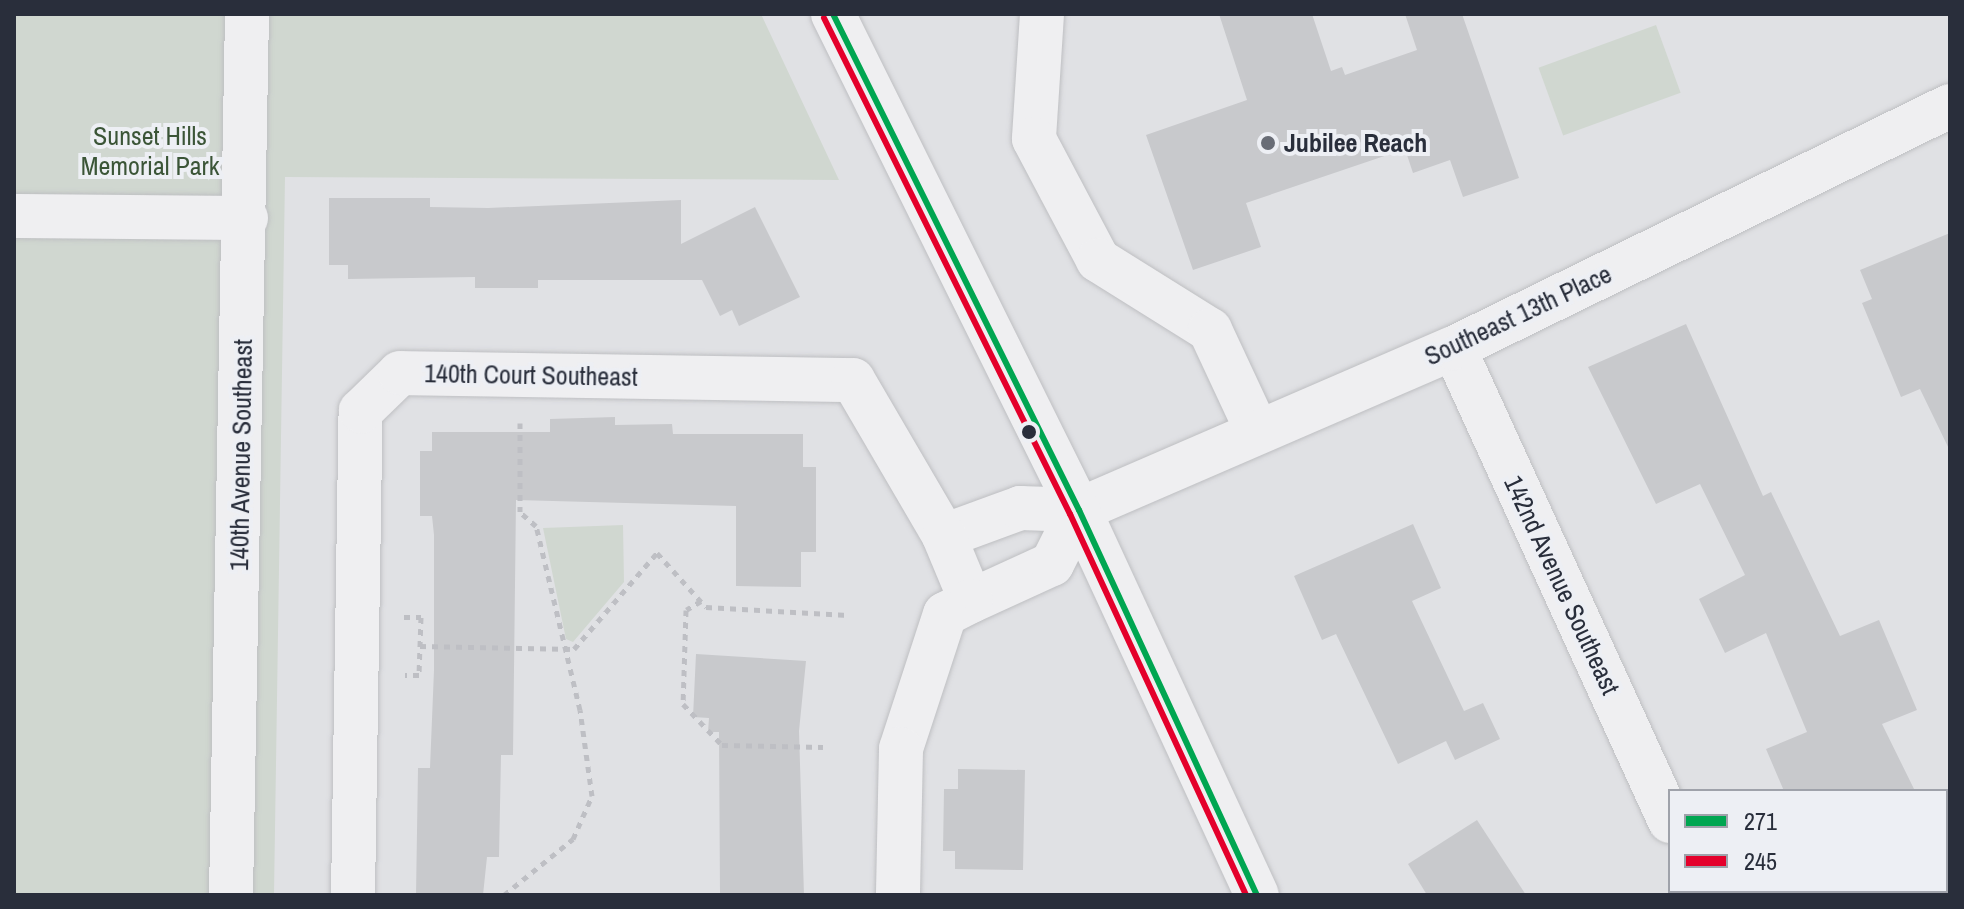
<!DOCTYPE html>
<style>
body{margin:0}
#map{position:relative;width:1964px;height:909px;overflow:hidden;background:#e0e1e4;font-family:"Archivo Narrow",sans-serif}
div>[style]{position:absolute}
[style*='--x']{left:calc(var(--x)*1px);top:calc(var(--y)*1px);width:calc(var(--w)*1px);rotate:calc(var(--a)*1deg)}
.green>*{inset:0;background:#d0d7d0;transform-origin:0 0}
.building>*{inset:0;background:#c8c9cc}
.path>*{height:5px;margin-top:-2.5px;transform-origin:0;background:repeating-linear-gradient(90deg,#bebfc4 0 6px,transparent 0 12px)}
.roads{filter:drop-shadow(0 0 2px #bebfc2) drop-shadow(0 0 2px #bebfc2)}
.minor>*{height:44px;margin:-22px;padding:0 22px;transform-origin:22px;border-radius:22px;background:#efeff1}
.bus-1>*{height:6px;margin:-3px;padding:0 3px;transform-origin:3px;border-radius:3px;background:#00a651}
.bus-2>*{height:6px;margin:-3px;padding:0 3px;transform-origin:3px;border-radius:3px;background:#e4002b}
.dots>*{width:22px;height:22px;translate:-50% -50%;box-sizing:border-box;border:4px solid #edeff4;border-radius:50%}
span{translate:-50% -50%;white-space:nowrap;text-align:center;line-height:1.15;-webkit-text-stroke:8px #edeff4;paint-order:stroke}
.park-label{font-size:26px;color:#3b5537}
.poi-label{font-size:26px;color:#292e3b;font-weight:700}
.left{translate:0 -50%;text-align:left}
.street-label{font-size:26px;color:#292e3b}
.frame{position:absolute;inset:0;border:16px solid #292e3b;pointer-events:none}
.legend{position:absolute;left:1668px;top:789px;width:280px;height:104px;box-sizing:border-box;background:#edeff4;border:2px solid #9fa2aa;margin:0;padding:10px 14px;list-style:none;font-size:24px;color:#292e3b}
.legend li{display:flex;align-items:center;gap:16px;height:40px}
.legend b{width:40px;border:2px solid #9fa2aa}
</style>
<div id="map">
<div class="green">
<i style="clip-path:polygon(14px 14px,761px 14px,839px 180px,285px 177px,274px 895px,14px 895px)"></i>
<i style="left:1656px;top:25px;width:72px;height:125px;rotate:70deg"></i>
<i style="clip-path:polygon(623px 525px,624px 582px,573px 642px,566px 639px,543px 528px)"></i>
</div>
<div class="building">
<i style="clip-path:polygon(1219px 14px,1312px 14px,1331px 71px,1342px 67px,1345px 75px,1417px 50px,1405px 14px,1462px 14px,1519px 178px,1463px 197px,1450px 160px,1413px 173px,1405px 149px,1246px 203px,1261px 247px,1193px 270px,1146px 135px,1247px 100px)"></i>
<i style="clip-path:polygon(329px 198px,430px 198px,430px 207px,488px 208px,681px 200px,681px 244px,755px 207px,800px 297px,739px 326px,732px 310px,720px 316px,702px 280px,538px 280px,538px 288px,475px 288px,475px 277px,348px 279px,348px 265px,329px 265px)"></i>
<i style="clip-path:polygon(1950px 233px,1950px 451px,1920px 389px,1901px 397px,1862px 303px,1872px 299px,1860px 270px)"></i>
<i style="clip-path:polygon(1686px 324px,1763px 496px,1771px 492px,1840px 636px,1879px 620px,1917px 710px,1882px 724px,1915px 791px,1784px 791px,1766px 749px,1807px 732px,1766px 633px,1725px 653px,1699px 599px,1745px 575px,1700px 484px,1656px 504px,1588px 367px)"></i>
<i style="clip-path:polygon(615px 417px,615px 425px,672px 424px,673px 434px,803px 434px,803px 467px,816px 467px,816px 552px,801px 552px,801px 587px,736px 586px,736px 506px,516px 500px,513px 755px,501px 755px,499px 857px,487px 857px,483px 895px,416px 895px,418px 768px,430px 768px,434px 670px,434px 535px,432px 516px,420px 516px,420px 451px,432px 451px,432px 432px,550px 432px,550px 419px)"></i>
<i style="clip-path:polygon(1413px 524px,1441px 588px,1412px 601px,1464px 711px,1483px 703px,1500px 739px,1455px 760px,1446px 741px,1398px 764px,1336px 634px,1322px 640px,1294px 576px)"></i>
<i style="clip-path:polygon(696px 654px,806px 661px,799px 731px,804px 895px,720px 895px,719px 732px,708px 732px,709px 718px,693px 717px)"></i>
<i style="clip-path:polygon(958px 769px,1025px 770px,1023px 870px,955px 869px,955px 851px,943px 851px,944px 789px,958px 789px)"></i>
<i style="clip-path:polygon(1477px 820px,1526px 895px,1427px 895px,1408px 864px)"></i>
</div>
<div class="path">
<i style="--x:701;--y:601;--w:17;--a:149"></i>
<i style="--x:686;--y:610;--w:94;--a:91.8"></i>
<i style="--x:683;--y:704;--w:57;--a:46.4"></i>
<i style="--x:722;--y:745;--w:101;--a:1.1"></i>
<i style="--x:404;--y:617;--w:17;--a:0"></i>
<i style="--x:421;--y:617;--w:58;--a:92"></i>
<i style="--x:419;--y:675;--w:14;--a:180"></i>
<i style="--x:420;--y:646;--w:154;--a:1.1"></i>
<i style="--x:574;--y:649;--w:127;--a:-49.2"></i>
<i style="--x:657;--y:553;--w:73;--a:47.8"></i>
<i style="--x:706;--y:607;--w:142;--a:3.2"></i>
<i style="--x:504;--y:895;--w:89;--a:-39.1"></i>
<i style="--x:573;--y:839;--w:47;--a:-66.2"></i>
<i style="--x:592;--y:796;--w:87;--a:-97.9"></i>
<i style="--x:580;--y:710;--w:189;--a:-103.4"></i>
<i style="--x:536;--y:526;--w:21;--a:-139"></i>
<i style="--x:520;--y:512;--w:89;--a:-90"></i>
</div>
<div class="roads">
<div class="minor">
<i style="--x:833;--y:14;--w:554;--a:63.62"></i>
<i style="--x:1079;--y:510;--w:424;--a:65.2"></i>
<i style="--x:1042;--y:14;--w:125;--a:93.7"></i>
<i style="--x:1034;--y:139;--w:137;--a:62.1"></i>
<i style="--x:1098;--y:260;--w:132;--a:32"></i>
<i style="--x:1210;--y:330;--w:111;--a:65"></i>
<i style="--x:14;--y:216;--w:232;--a:0.5"></i>
<i style="--x:1454;--y:348;--w:520;--a:65.46"></i>
<i style="--x:944;--y:536;--w:81;--a:-20.2"></i>
<i style="--x:1020;--y:508;--w:59;--a:1.9"></i>
<i style="--x:1079;--y:510;--w:408;--a:-23.4"></i>
<i style="--x:1454;--y:348;--w:552;--a:-26.01"></i>
<i style="--x:971;--y:601;--w:89;--a:-24.6"></i>
<i style="--x:1052;--y:564;--w:60;--a:-63.4"></i>
<i style="--x:1702;--y:891;--w:4;--a:63"></i>
<i style="--x:231;--y:895;--w:881;--a:-88.96"></i>
<i style="--x:353;--y:895;--w:484;--a:-89.1"></i>
<i style="--x:361;--y:411;--w:54;--a:-44.3"></i>
<i style="--x:400;--y:373;--w:453;--a:0.9"></i>
<i style="--x:853;--y:380;--w:181;--a:59.7"></i>
<i style="--x:944;--y:536;--w:70;--a:67.4"></i>
<i style="--x:971;--y:601;--w:29;--a:153"></i>
<i style="--x:945;--y:614;--w:142;--a:108.1"></i>
<i style="--x:901;--y:749;--w:146;--a:91.2"></i>
</div>
</div>
<div class="bus-1">
<i style="--x:833;--y:14;--w:554;--a:63.62"></i>
<i style="--x:1079;--y:510;--w:424;--a:65.2"></i>
</div>
<div class="bus-2">
<i style="--x:824;--y:18;--w:554;--a:63.62"></i>
<i style="--x:1070;--y:514;--w:420;--a:65.2"></i>
</div>
<div class="dots">
<i style="left:1268px;top:143px;background:#696d76"></i>
<i style="left:1029px;top:432px;background:#292e3b"></i>
</div>
<div class="park-label">
<span style="left:150px;top:151px">Sunset Hills<br>Memorial Park</span>
</div>
<div class="poi-label">
<span class="left" style="left:1284px;top:143px">Jubilee Reach</span>
</div>
<div class="street-label">
<span style="left:1518px;top:315px;rotate:-25deg">Southeast 13th Place</span>
<span style="left:531px;top:375px;rotate:1deg">140th Court Southeast</span>
<span style="left:241px;top:455px;rotate:-89deg">140th Avenue Southeast</span>
<span style="left:1562px;top:585px;rotate:65deg">142nd Avenue Southeast</span>
</div>
<div class="frame"></div>
<ul class="legend">
<li><b style="height:10px;background:#00a651"></b>271</li>
<li><b style="height:10px;background:#e4002b"></b>245</li>
</ul>
</div>
